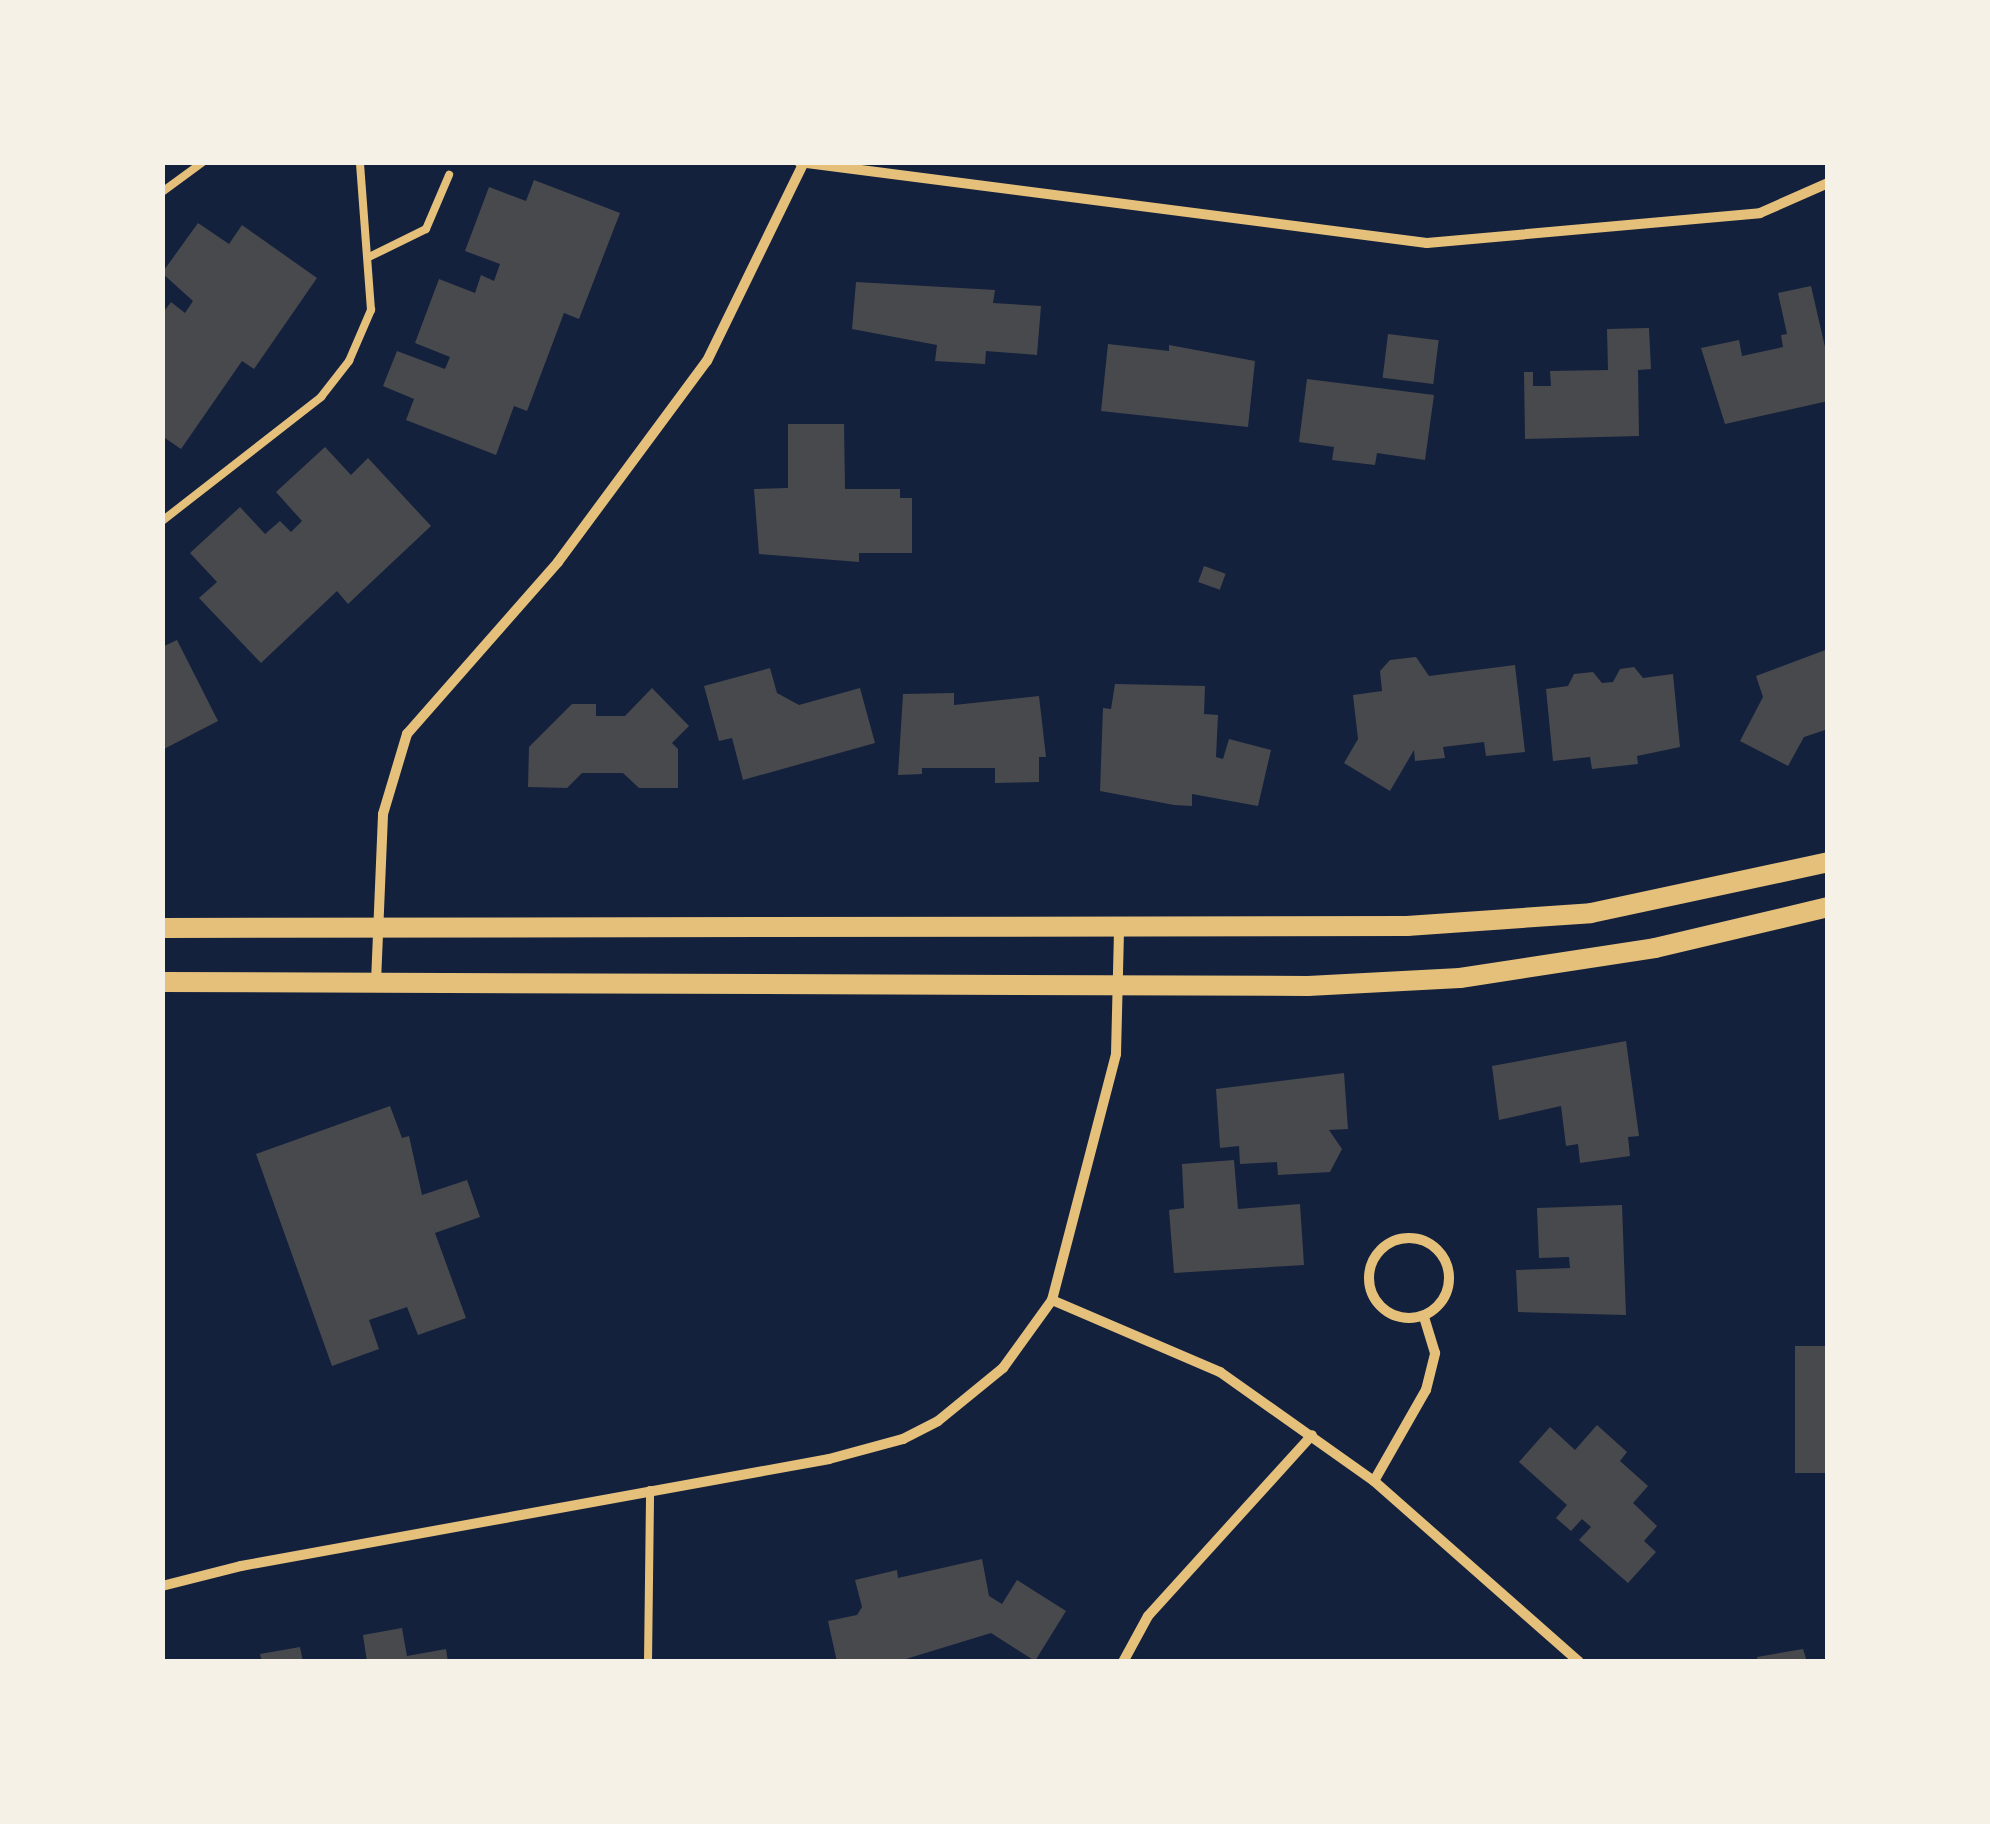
<!DOCTYPE html>
<style>
body{margin:0}
#map{position:relative;width:1990px;height:1824px;overflow:hidden;background:#14213d;font-family:Manrope,sans-serif}
div>[style]{position:absolute}
[style*='--x']{left:calc(var(--x)*1px);top:calc(var(--y)*1px);width:calc(var(--w)*1px);rotate:calc(var(--a)*1deg)}
.building>*{inset:0;background:#48494c;transform-origin:0 0}
.service>*{height:8px;margin:-4px;padding:0 4px;transform-origin:4px;border-radius:4px;background:#e5c07b}
.minor>*{height:10px;margin:-5px;padding:0 5px;transform-origin:5px;border-radius:5px;background:#e5c07b}
.minor>.ring{margin:-5px;padding:0;box-sizing:content-box;background:none;border:10px solid #e5c07b;border-radius:50%}
.secondary>*{height:20px;margin:-10px;padding:0 10px;transform-origin:10px;border-radius:10px;background:#e5c07b}
span{translate:-50% -50%;white-space:nowrap;text-align:center;line-height:1.15;-webkit-text-stroke:8px #f6f1e7;paint-order:stroke}
.frame{position:absolute;inset:0;border:165px solid #f6f1e7;pointer-events:none}
</style>
<div id="map">
<div class="building">
<i style="clip-path:polygon(534px 180px,620px 213px,579px 319px,564px 313px,527px 411px,514px 406px,496px 455px,406px 420px,414px 399px,383px 386px,397px 351px,445px 369px,450px 357px,415px 343px,439px 279px,475px 293px,481px 275px,494px 281px,500px 264px,465px 251px,489px 187px,526px 201px)"></i>
<i style="clip-path:polygon(198px 223px,229px 244px,242px 225px,317px 278px,254px 369px,242px 361px,181px 449px,162px 436px,162px 314px,171px 302px,185px 313px,193px 301px,162px 273px)"></i>
<i style="clip-path:polygon(856px 282px,995px 290px,993px 303px,1041px 306px,1037px 355px,986px 351px,985px 364px,935px 361px,937px 345px,852px 329px)"></i>
<i style="clip-path:polygon(1811px 286px,1828px 360px,1828px 401px,1725px 424px,1701px 348px,1739px 340px,1742px 356px,1783px 347px,1781px 335px,1787px 334px,1778px 293px)"></i>
<i style="clip-path:polygon(1649px 328px,1651px 369px,1638px 370px,1639px 436px,1525px 439px,1524px 372px,1533px 372px,1533px 386px,1551px 386px,1550px 371px,1608px 370px,1607px 329px)"></i>
<i style="left:1388px;top:334px;width:51px;height:44px;rotate:7deg"></i>
<i style="clip-path:polygon(1108px 344px,1169px 351px,1169px 345px,1255px 361px,1248px 427px,1101px 411px)"></i>
<i style="clip-path:polygon(1307px 379px,1434px 395px,1425px 460px,1377px 453px,1375px 465px,1332px 460px,1334px 447px,1299px 442px)"></i>
<i style="clip-path:polygon(788px 424px,844px 424px,845px 489px,900px 489px,900px 498px,912px 498px,912px 553px,859px 553px,859px 562px,759px 554px,754px 489px,788px 488px)"></i>
<i style="clip-path:polygon(325px 447px,351px 475px,368px 458px,431px 526px,348px 604px,337px 591px,261px 663px,199px 598px,217px 582px,190px 553px,240px 507px,265px 534px,280px 521px,291px 532px,302px 521px,276px 492px)"></i>
<i style="left:1204px;top:566px;width:23px;height:17px;rotate:20deg"></i>
<i style="clip-path:polygon(177px 640px,218px 721px,162px 750px,162px 647px)"></i>
<i style="clip-path:polygon(1828px 649px,1828px 729px,1804px 737px,1788px 766px,1740px 741px,1763px 697px,1756px 676px)"></i>
<i style="clip-path:polygon(1416px 657px,1429px 676px,1515px 665px,1525px 752px,1486px 756px,1484px 742px,1443px 747px,1445px 758px,1415px 761px,1414px 750px,1390px 791px,1344px 763px,1358px 739px,1353px 695px,1382px 691px,1380px 671px,1390px 660px)"></i>
<i style="clip-path:polygon(1634px 667px,1643px 678px,1673px 674px,1680px 747px,1637px 756px,1638px 764px,1592px 769px,1590px 757px,1553px 761px,1546px 689px,1568px 686px,1574px 674px,1593px 672px,1602px 683px,1613px 682px,1620px 669px)"></i>
<i style="clip-path:polygon(770px 668px,777px 693px,799px 705px,860px 688px,875px 743px,743px 780px,732px 738px,719px 741px,704px 686px)"></i>
<i style="clip-path:polygon(1115px 684px,1205px 686px,1204px 714px,1218px 715px,1216px 757px,1223px 759px,1229px 739px,1271px 750px,1258px 806px,1192px 794px,1192px 806px,1174px 805px,1100px 791px,1103px 708px,1111px 709px)"></i>
<i style="clip-path:polygon(652px 688px,689px 726px,672px 743px,678px 749px,678px 788px,639px 788px,623px 773px,582px 773px,567px 788px,528px 787px,529px 747px,572px 704px,596px 704px,596px 716px,625px 716px)"></i>
<i style="clip-path:polygon(954px 693px,954px 705px,1039px 696px,1046px 757px,1039px 757px,1039px 782px,995px 783px,995px 768px,922px 768px,922px 774px,898px 775px,903px 694px)"></i>
<i style="clip-path:polygon(1626px 1041px,1639px 1136px,1628px 1137px,1630px 1156px,1580px 1163px,1578px 1144px,1566px 1146px,1561px 1106px,1499px 1120px,1492px 1066px)"></i>
<i style="clip-path:polygon(1344px 1073px,1348px 1129px,1329px 1130px,1342px 1149px,1330px 1172px,1278px 1175px,1277px 1162px,1240px 1164px,1239px 1146px,1220px 1148px,1216px 1089px)"></i>
<i style="clip-path:polygon(390px 1106px,402px 1138px,409px 1136px,422px 1195px,467px 1180px,480px 1217px,435px 1233px,466px 1318px,418px 1335px,407px 1307px,369px 1320px,379px 1349px,332px 1366px,256px 1154px)"></i>
<i style="clip-path:polygon(1234px 1160px,1238px 1209px,1300px 1204px,1304px 1265px,1174px 1273px,1169px 1210px,1184px 1208px,1182px 1164px)"></i>
<i style="clip-path:polygon(1622px 1205px,1626px 1315px,1518px 1312px,1516px 1270px,1570px 1268px,1569px 1257px,1539px 1258px,1537px 1208px)"></i>
<i style="left:1828px;top:1346px;width:127px;height:33px;rotate:90deg"></i>
<i style="clip-path:polygon(1597px 1425px,1627px 1452px,1620px 1461px,1648px 1486px,1633px 1503px,1657px 1526px,1644px 1541px,1656px 1552px,1628px 1583px,1579px 1540px,1591px 1527px,1582px 1519px,1571px 1531px,1556px 1518px,1567px 1505px,1519px 1462px,1550px 1427px,1575px 1450px)"></i>
<i style="clip-path:polygon(982px 1559px,989px 1596px,1002px 1604px,1017px 1580px,1066px 1611px,1035px 1661px,991px 1633px,896px 1662px,837px 1662px,828px 1621px,857px 1615px,862px 1607px,855px 1580px,897px 1570px,898px 1578px)"></i>
<i style="clip-path:polygon(402px 1628px,407px 1656px,446px 1649px,448px 1662px,367px 1662px,363px 1635px)"></i>
<i style="clip-path:polygon(300px 1647px,303px 1662px,262px 1662px,260px 1654px)"></i>
<i style="clip-path:polygon(1803px 1649px,1807px 1662px,1758px 1662px,1757px 1657px)"></i>
</div>
<div class="service">
<i style="--x:162;--y:192;--w:51;--a:-36.2"></i>
<i style="--x:371;--y:256;--w:61;--a:-26.1"></i>
<i style="--x:426;--y:229;--w:59;--a:-66.9"></i>
<i style="--x:162;--y:521;--w:202;--a:-37.9"></i>
<i style="--x:321;--y:397;--w:46;--a:-52.1"></i>
<i style="--x:349;--y:361;--w:56;--a:-66.7"></i>
<i style="--x:371;--y:310;--w:148;--a:-94.3"></i>
<i style="--x:648;--y:1662;--w:172;--a:-89.3"></i>
</div>
<div class="minor">
<i style="--x:799;--y:162;--w:633;--a:7.35"></i>
<i style="--x:1427;--y:243;--w:334;--a:-5.1"></i>
<i style="--x:1760;--y:213;--w:74;--a:-23.8"></i>
<i style="--x:376;--y:982;--w:168;--a:-87.6"></i>
<i style="--x:383;--y:814;--w:84;--a:-73.3"></i>
<i style="--x:407;--y:734;--w:229;--a:-48.7"></i>
<i style="--x:558;--y:562;--w:250;--a:-53.5"></i>
<i style="--x:707;--y:361;--w:221;--a:-64"></i>
<i class="ring" style="left:1369px;top:1238px;width:70px;height:70px"></i>
<i style="--x:1052;--y:1300;--w:183;--a:23.2"></i>
<i style="--x:1220;--y:1372;--w:189;--a:35.3"></i>
<i style="--x:1374;--y:1481;--w:273;--a:41.4"></i>
<i style="--x:1374;--y:1481;--w:105;--a:-60.3"></i>
<i style="--x:1426;--y:1390;--w:38;--a:-76"></i>
<i style="--x:1435;--y:1353;--w:38;--a:-107"></i>
<i style="--x:162;--y:1586;--w:81;--a:-14.2"></i>
<i style="--x:241;--y:1566;--w:598;--a:-10.31"></i>
<i style="--x:829;--y:1459;--w:77;--a:-15.1"></i>
<i style="--x:903;--y:1439;--w:39;--a:-27"></i>
<i style="--x:938;--y:1421;--w:84;--a:-39.2"></i>
<i style="--x:1003;--y:1368;--w:84;--a:-54.2"></i>
<i style="--x:1052;--y:1300;--w:254;--a:-75.4"></i>
<i style="--x:1116;--y:1054;--w:127;--a:-88.6"></i>
<i style="--x:1123;--y:1662;--w:52;--a:-61.5"></i>
<i style="--x:1148;--y:1616;--w:244;--a:-47.8"></i>
</div>
<div class="secondary">
<i style="--x:162;--y:928;--w:1245;--a:-0.09"></i>
<i style="--x:1407;--y:926;--w:184;--a:-4"></i>
<i style="--x:1591;--y:913;--w:242;--a:-12.1"></i>
<i style="--x:162;--y:982;--w:1146;--a:0.2"></i>
<i style="--x:1308;--y:986;--w:152;--a:-3"></i>
<i style="--x:1460;--y:978;--w:197;--a:-8.7"></i>
<i style="--x:1655;--y:948;--w:178;--a:-13.3"></i>
</div>
<div class="frame"></div>
</div>
